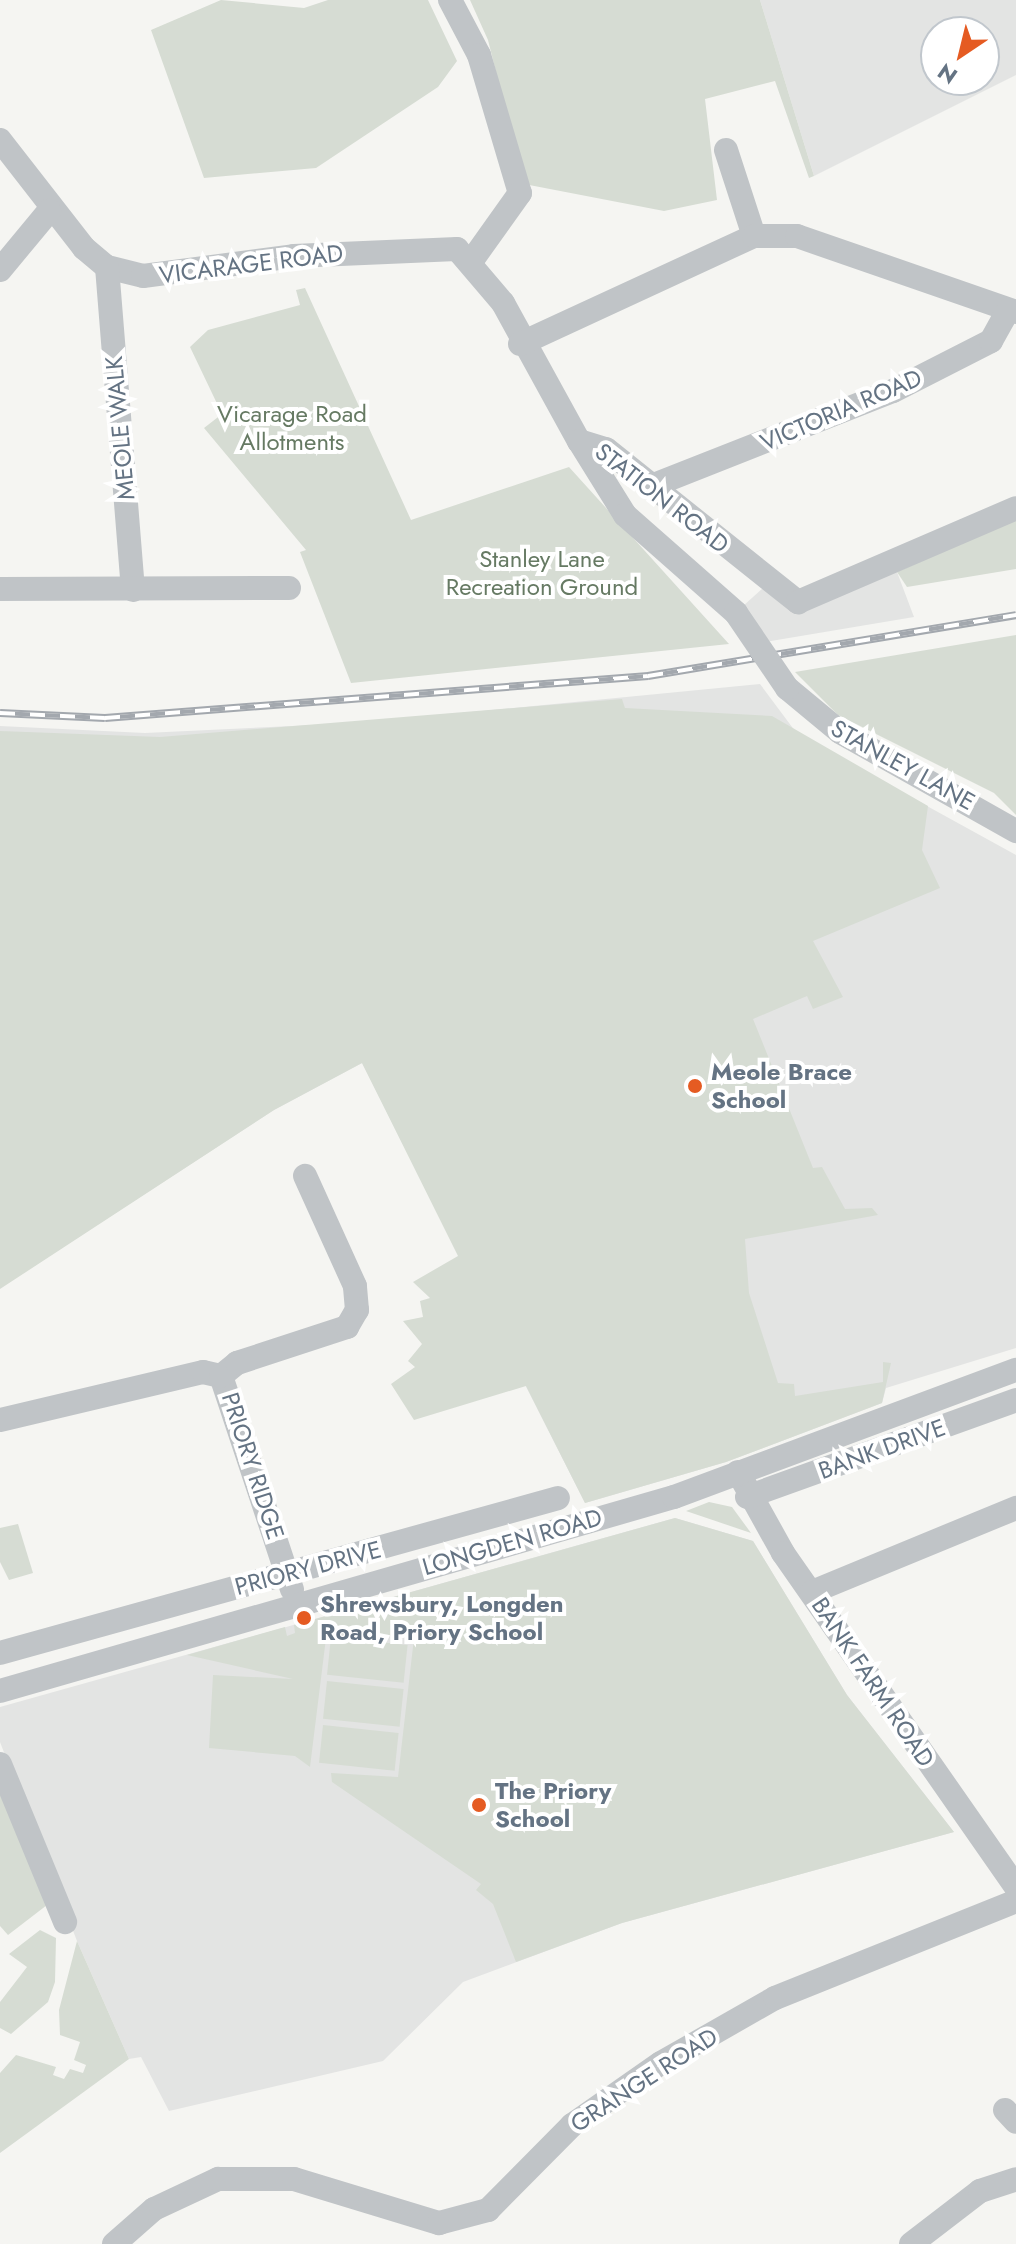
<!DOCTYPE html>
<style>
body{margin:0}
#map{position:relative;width:1016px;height:2244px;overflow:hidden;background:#f5f5f2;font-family:Jost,sans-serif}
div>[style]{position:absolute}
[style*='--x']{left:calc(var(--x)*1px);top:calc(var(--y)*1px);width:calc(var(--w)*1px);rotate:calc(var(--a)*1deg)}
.built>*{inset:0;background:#e3e4e3}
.green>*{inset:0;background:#d6dcd3;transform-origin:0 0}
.minor>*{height:24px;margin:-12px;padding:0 12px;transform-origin:12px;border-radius:12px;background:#c0c4c7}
.rail>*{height:8px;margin-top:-4px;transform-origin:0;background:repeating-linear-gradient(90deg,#fff 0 15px,#a3a8ae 0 30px);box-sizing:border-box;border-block:2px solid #a3a8ae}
.minor-bridge>*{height:24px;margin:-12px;padding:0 12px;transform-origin:12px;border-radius:12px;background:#c0c4c7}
.dots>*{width:22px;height:22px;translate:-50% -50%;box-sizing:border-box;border:4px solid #fff;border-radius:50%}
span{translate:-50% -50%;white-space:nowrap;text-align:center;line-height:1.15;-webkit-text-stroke:8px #fff;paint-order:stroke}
.street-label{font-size:24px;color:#647383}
.park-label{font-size:24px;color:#667a63}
.poi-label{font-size:24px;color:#647383;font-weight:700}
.left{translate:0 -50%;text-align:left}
.north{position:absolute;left:920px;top:16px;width:80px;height:80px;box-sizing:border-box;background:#fff;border:2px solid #c1c7cd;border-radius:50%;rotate:215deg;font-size:22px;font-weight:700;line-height:32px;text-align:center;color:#647383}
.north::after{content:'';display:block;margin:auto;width:28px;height:36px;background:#e55b22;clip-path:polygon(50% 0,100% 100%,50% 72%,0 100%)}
</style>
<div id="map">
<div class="built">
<i style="clip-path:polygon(evenodd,760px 0,1016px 0,1016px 75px,814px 176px,760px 0,936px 32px,984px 32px,984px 80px,936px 80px,936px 32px)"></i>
<i style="clip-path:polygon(897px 572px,914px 617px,747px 645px,743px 606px,763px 588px,792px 611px)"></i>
<i style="clip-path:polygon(760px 684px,798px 735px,1016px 855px,1016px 1348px,886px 1388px,882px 1403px,726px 1462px,585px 1503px,362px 1063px,274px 1110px,0 1288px,0 726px,145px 733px,357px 723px)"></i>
<i style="clip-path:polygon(675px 1518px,753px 1541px,847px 1695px,954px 1832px,622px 1923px,463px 1982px,383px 2061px,169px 2111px,141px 2057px,129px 2059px,77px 1941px,0 1742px,0 1707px)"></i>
</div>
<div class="green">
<i style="clip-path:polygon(221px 0,304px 8px,328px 0,428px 0,457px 61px,438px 87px,316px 168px,204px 178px,151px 30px)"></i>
<i style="clip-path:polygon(470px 0,760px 0,814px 176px,809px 178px,775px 81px,705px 99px,717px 200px,664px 211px,524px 184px,488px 40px)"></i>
<i style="clip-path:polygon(305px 288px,411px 520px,569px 467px,729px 644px,351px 683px,300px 552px,306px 550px,204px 428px,222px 414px,190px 347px,208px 330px,300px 305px,296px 290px)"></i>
<i style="clip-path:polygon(1016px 519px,1016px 569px,907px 587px,897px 572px)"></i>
<i style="clip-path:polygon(1016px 635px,1016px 815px,994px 793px,838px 715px,795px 672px)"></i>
<i style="clip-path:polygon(622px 699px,625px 708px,772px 716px,928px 806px,922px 850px,940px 888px,813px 941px,843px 997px,813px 1009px,807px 996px,753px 1019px,813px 1168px,822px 1167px,845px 1209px,872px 1208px,878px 1215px,745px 1239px,749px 1293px,778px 1383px,794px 1384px,795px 1396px,883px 1382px,883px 1362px,891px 1363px,882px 1403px,726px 1462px,585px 1503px,526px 1386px,414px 1420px,391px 1384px,415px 1367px,408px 1361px,422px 1344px,403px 1321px,423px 1317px,420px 1301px,430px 1298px,413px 1282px,458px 1256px,362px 1063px,274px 1110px,0 1289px,0 731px,160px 737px)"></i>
<i style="clip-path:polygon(709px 1502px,732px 1507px,751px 1533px,686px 1511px)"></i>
<i style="clip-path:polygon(675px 1518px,753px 1541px,847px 1695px,954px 1832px,622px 1923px,516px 1962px,493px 1904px,476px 1890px,481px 1884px,332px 1782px,331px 1773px,398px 1777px,414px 1638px,327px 1630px,310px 1767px,295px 1756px,209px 1748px,213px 1675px,293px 1679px,187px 1655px,285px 1627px,287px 1636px,295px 1633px,294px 1625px)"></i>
<i style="clip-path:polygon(18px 1524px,33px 1573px,9px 1580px,0 1562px,0 1528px)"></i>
<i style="left:331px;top:1637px;width:77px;height:38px;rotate:6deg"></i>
<i style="left:327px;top:1681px;width:77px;height:38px;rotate:6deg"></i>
<i style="left:323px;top:1725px;width:76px;height:38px;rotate:6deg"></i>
<i style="clip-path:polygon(0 1791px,47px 1905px,8px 1935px,0 1926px)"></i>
<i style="clip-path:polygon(40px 1930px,56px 1938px,55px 1982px,48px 2002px,11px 2034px,0 2028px,0 2002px,27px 1967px,9px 1954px)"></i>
<i style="clip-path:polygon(77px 1941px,129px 2059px,0 2153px,0 2073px,16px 2055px,56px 2067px,53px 2075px,64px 2079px,70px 2069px,83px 2073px,86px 2065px,74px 2060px,80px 2042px,60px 2035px,59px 2010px)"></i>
</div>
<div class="minor">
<i style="--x:450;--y:0;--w:62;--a:62.2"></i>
<i style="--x:479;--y:55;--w:144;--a:73.5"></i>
<i style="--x:520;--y:193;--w:81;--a:125.5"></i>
<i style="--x:0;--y:140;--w:137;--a:52.1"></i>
<i style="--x:84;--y:248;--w:30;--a:40"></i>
<i style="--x:107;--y:267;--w:37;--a:14"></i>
<i style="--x:143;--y:276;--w:152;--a:-7.5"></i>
<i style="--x:294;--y:256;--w:163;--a:-2.5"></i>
<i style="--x:457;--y:249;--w:71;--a:49.6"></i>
<i style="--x:503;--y:303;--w:158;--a:61.2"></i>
<i style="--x:579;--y:441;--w:28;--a:17"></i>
<i style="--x:606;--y:449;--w:246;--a:38.6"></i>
<i style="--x:798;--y:602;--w:237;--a:-23.3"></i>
<i style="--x:726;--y:150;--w:90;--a:72"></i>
<i style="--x:107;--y:267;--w:324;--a:85.4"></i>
<i style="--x:0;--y:270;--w:77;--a:-50.3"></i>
<i style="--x:520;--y:344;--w:258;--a:-24.8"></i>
<i style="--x:754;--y:236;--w:43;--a:0"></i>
<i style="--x:797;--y:236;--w:232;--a:19.1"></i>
<i style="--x:579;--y:441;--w:87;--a:58.1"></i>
<i style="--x:625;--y:515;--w:148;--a:41.4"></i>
<i style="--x:654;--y:485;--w:257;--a:-21.5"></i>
<i style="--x:893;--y:391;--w:110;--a:-27"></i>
<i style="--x:991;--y:341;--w:35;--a:-61"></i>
<i style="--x:0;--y:589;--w:289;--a:-0.2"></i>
<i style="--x:787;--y:688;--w:69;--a:39.7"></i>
<i style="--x:840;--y:732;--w:202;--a:29.4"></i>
<i style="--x:221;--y:1376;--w:225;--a:71.6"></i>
<i style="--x:0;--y:1420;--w:209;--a:-13.3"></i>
<i style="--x:203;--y:1372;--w:18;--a:13"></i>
<i style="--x:221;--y:1376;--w:21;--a:-39"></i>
<i style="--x:237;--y:1363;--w:116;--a:-18.1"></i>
<i style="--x:347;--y:1327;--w:20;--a:-60"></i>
<i style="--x:357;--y:1310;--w:24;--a:-95"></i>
<i style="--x:355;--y:1286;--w:121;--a:-114.4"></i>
<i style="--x:738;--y:1472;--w:93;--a:60.9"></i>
<i style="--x:783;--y:1553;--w:407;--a:55.1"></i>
<i style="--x:747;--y:1497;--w:286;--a:-19.8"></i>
<i style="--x:812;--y:1592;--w:221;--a:-22.4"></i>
<i style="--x:0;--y:1653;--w:579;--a:-15.52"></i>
<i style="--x:0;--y:1691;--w:701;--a:-16.06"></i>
<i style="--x:674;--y:1497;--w:365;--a:-20.4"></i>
<i style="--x:0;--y:1764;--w:171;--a:67.6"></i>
<i style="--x:1005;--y:2110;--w:16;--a:47"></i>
<i style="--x:114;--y:2244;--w:53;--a:-41.2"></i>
<i style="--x:154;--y:2209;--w:71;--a:-25.1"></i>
<i style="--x:218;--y:2179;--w:76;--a:0"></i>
<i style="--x:294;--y:2179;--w:152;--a:16.9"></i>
<i style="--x:439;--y:2223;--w:51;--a:-14.9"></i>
<i style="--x:488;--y:2210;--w:120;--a:-45.3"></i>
<i style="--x:572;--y:2125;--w:108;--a:-34.9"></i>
<i style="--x:661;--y:2063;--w:131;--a:-29.7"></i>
<i style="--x:775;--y:1998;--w:260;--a:-21.9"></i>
<i style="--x:911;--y:2244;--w:87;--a:-37.5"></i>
<i style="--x:980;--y:2191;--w:38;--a:-18"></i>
</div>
<div class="rail">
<i style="--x:0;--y:713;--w:105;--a:2.7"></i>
<i style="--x:105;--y:718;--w:545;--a:-4.42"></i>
<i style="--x:648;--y:676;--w:373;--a:-9.4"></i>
</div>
<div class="minor-bridge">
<i style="--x:736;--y:613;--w:91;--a:55.8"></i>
</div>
<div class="dots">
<i style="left:695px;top:1086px;background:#e55b22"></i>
<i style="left:304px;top:1618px;background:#e55b22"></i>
<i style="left:479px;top:1805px;background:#e55b22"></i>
</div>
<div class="street-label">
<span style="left:251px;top:264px;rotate:-7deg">VICARAGE ROAD</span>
<span style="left:841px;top:410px;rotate:-23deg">VICTORIA ROAD</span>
<span style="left:120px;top:428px;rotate:-95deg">MEOLE WALK</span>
<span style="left:662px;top:498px;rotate:38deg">STATION ROAD</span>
<span style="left:903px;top:765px;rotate:29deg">STANLEY LANE</span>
<span style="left:882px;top:1449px;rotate:-20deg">BANK DRIVE</span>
<span style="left:253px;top:1466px;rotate:72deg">PRIORY RIDGE</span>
<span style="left:512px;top:1542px;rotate:-16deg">LONGDEN ROAD</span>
<span style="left:308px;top:1568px;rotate:-15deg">PRIORY DRIVE</span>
<span style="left:873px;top:1682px;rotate:56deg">BANK FARM ROAD</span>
<span style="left:644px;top:2080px;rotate:-33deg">GRANGE ROAD</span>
</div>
<div class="park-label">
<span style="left:292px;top:428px">Vicarage Road<br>Allotments</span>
<span style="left:542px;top:573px">Stanley Lane<br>Recreation Ground</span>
</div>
<div class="poi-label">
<span class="left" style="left:711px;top:1086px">Meole Brace<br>School</span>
<span class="left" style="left:320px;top:1618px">Shrewsbury, Longden<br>Road, Priory School</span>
<span class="left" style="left:495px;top:1805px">The Priory<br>School</span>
</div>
<div class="north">N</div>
</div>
